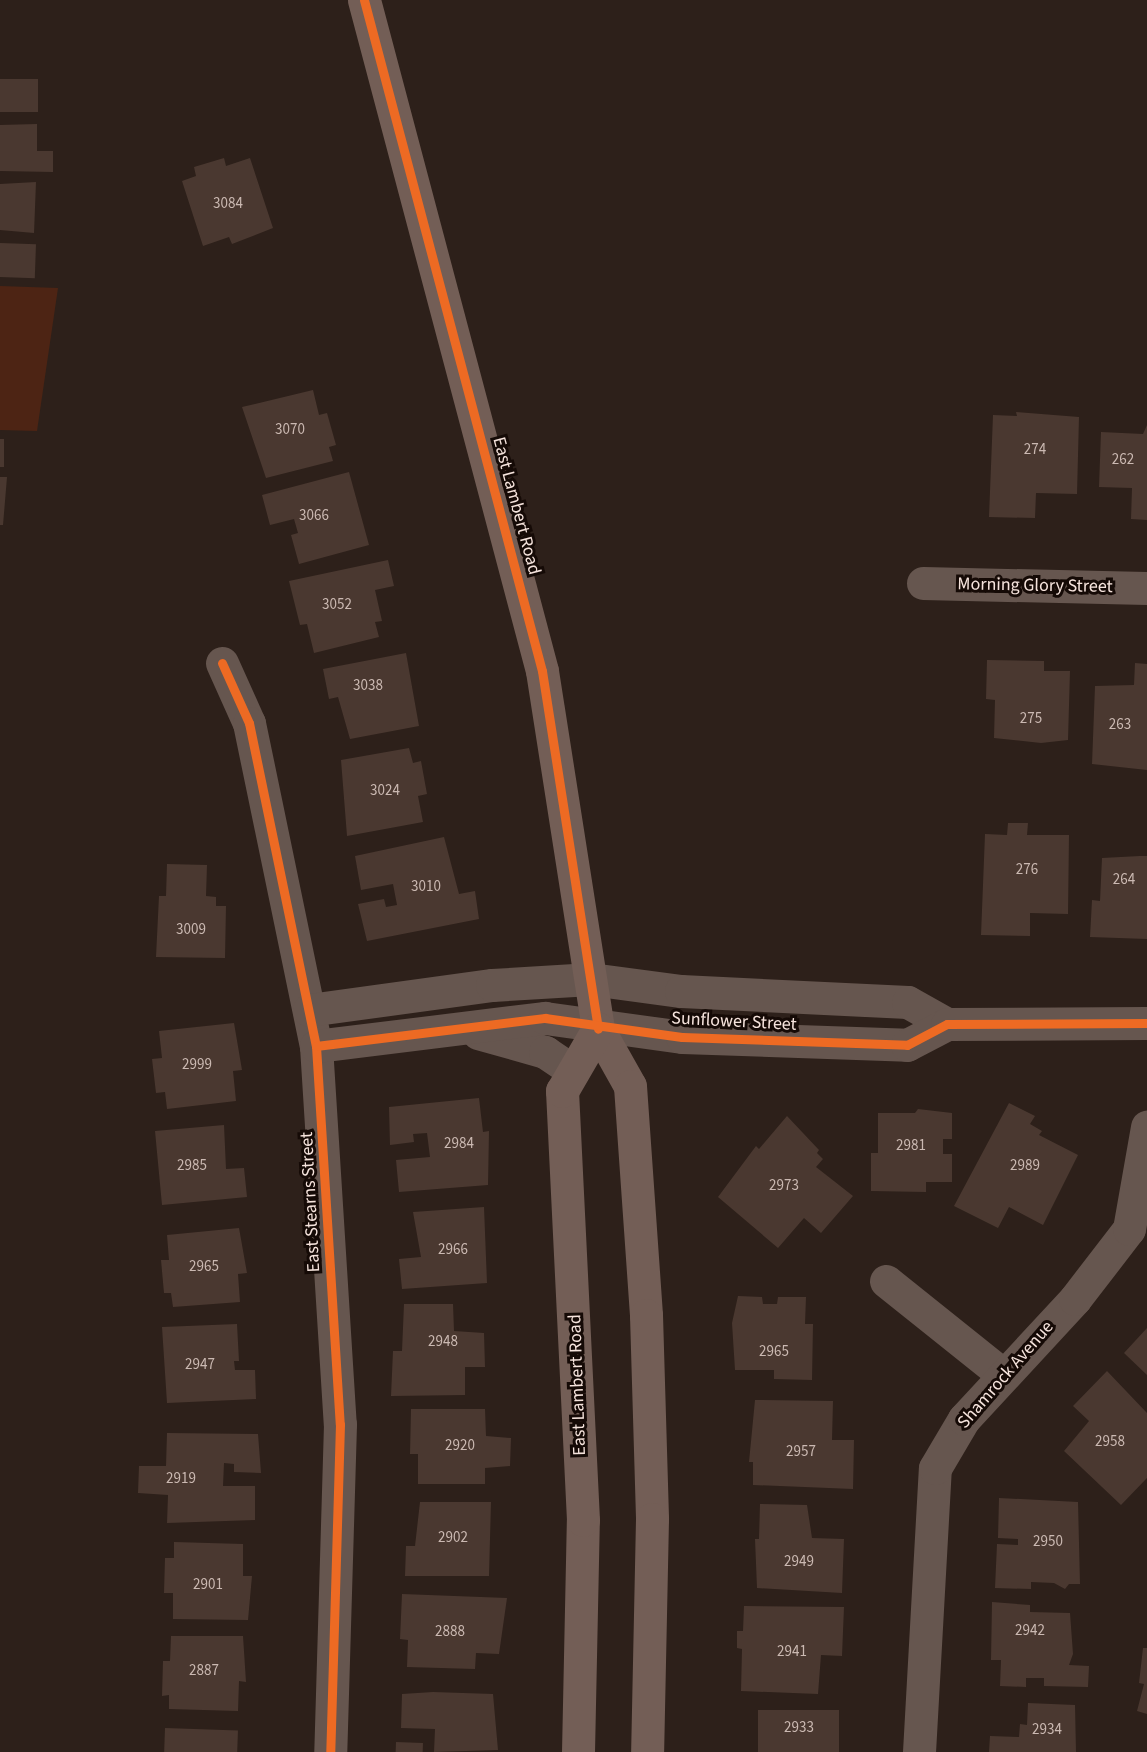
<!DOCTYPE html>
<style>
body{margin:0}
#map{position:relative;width:1147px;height:1752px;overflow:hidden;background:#2d201a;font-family:"Source Sans 3",sans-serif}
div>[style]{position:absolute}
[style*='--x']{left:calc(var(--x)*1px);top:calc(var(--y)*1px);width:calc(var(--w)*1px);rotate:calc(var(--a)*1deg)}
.green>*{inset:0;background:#4d2414}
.building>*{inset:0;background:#4a3830;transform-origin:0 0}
.minor>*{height:33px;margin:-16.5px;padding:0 16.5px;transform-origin:16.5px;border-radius:16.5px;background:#66564f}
.major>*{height:33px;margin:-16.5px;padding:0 16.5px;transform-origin:16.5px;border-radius:16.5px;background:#735e56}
.cycleway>*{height:9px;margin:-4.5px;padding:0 4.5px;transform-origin:4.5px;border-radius:4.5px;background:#ed6a23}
span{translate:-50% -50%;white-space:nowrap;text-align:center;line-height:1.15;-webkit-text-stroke:6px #150a06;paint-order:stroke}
.number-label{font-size:15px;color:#cbb9b2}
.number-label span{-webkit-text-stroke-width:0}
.street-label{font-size:18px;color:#f6e4dd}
</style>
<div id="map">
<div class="green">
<i style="clip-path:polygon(0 286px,58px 288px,37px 431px,0 430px)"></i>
</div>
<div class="building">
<i style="left:0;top:79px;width:38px;height:33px"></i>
<i style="clip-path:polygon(37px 124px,37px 151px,53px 151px,53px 172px,0 171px,0 125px)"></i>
<i style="clip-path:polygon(224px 158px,226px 166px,250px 158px,273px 228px,232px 244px,229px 237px,203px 246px,182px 181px,196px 176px,194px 167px)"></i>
<i style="clip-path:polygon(36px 182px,34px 233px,0 230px,0 184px)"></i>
<i style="left:0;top:243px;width:36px;height:34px;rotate:2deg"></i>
<i style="clip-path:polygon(313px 390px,319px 415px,327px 413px,336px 445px,329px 447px,333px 461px,266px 478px,242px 407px)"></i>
<i style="clip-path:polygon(1016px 412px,1079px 417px,1077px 494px,1036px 493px,1035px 518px,989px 517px,993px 415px,1017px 416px)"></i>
<i style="clip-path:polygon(1147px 425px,1147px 520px,1131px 519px,1132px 488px,1099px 487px,1101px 432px,1143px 434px)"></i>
<i style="left:0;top:439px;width:4px;height:28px"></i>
<i style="clip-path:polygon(349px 472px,369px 545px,299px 564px,291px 535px,298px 533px,294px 519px,270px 525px,262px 495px)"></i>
<i style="clip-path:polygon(0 477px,7px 477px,3px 525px,0 525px)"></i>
<i style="clip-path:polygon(388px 560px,394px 586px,375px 590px,382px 621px,375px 622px,379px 637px,314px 653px,307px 624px,300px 625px,289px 581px)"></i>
<i style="clip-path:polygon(406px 653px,419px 726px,350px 739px,338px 697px,329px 699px,323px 669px)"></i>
<i style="clip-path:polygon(987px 660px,1044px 661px,1044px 671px,1070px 671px,1068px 740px,1041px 743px,994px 738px,995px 700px,986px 699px)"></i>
<i style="clip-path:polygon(1135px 663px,1147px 664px,1147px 770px,1092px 764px,1095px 686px,1134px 685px)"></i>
<i style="clip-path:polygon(409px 748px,413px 763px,421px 761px,427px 794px,418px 796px,423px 822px,347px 836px,341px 760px)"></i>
<i style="clip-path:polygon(1008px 823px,1028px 823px,1027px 835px,1069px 835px,1068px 914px,1030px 913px,1030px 936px,981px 935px,985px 834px,1007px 835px)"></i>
<i style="clip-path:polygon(444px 837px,459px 894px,475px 891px,479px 919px,367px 941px,358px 904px,384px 899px,386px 907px,397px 905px,393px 884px,361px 890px,355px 856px)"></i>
<i style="clip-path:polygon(1140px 856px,1147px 856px,1147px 939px,1090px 937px,1092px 900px,1100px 901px,1102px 858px)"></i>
<i style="clip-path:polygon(167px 864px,207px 865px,206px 896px,216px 897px,216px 906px,226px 906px,225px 958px,156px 957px,159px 896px,166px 896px)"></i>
<i style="clip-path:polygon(234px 1023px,242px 1070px,233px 1071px,236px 1101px,167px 1109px,165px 1092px,156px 1093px,152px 1059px,162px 1058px,159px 1031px)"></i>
<i style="clip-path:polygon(479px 1098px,483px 1132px,489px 1131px,488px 1185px,399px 1192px,396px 1160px,430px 1157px,427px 1133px,413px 1134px,414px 1142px,390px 1145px,389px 1107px)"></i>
<i style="clip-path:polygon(1009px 1103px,1035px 1116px,1030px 1124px,1042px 1131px,1039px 1135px,1078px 1155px,1043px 1225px,1009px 1207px,998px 1228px,954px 1206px)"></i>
<i style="clip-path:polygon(918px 1109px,952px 1113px,952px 1139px,943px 1139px,943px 1154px,952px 1154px,952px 1182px,926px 1182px,926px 1192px,871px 1191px,871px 1153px,878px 1153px,878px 1113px,915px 1113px)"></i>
<i style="clip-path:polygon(787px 1116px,819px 1150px,817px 1153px,823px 1159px,816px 1167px,853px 1196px,821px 1233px,804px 1218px,778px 1248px,718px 1197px,756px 1146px,759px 1149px)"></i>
<i style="clip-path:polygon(224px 1125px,226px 1169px,244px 1168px,247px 1197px,162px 1205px,155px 1131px)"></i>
<i style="clip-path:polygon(484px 1207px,487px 1283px,402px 1289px,399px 1259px,421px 1257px,413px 1212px)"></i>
<i style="clip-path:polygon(239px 1228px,247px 1273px,238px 1274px,240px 1302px,173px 1307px,171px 1293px,164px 1293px,161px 1260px,169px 1260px,167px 1235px)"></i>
<i style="clip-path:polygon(738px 1296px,762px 1297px,763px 1304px,777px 1304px,778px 1297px,806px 1297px,805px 1324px,813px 1324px,812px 1380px,774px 1379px,774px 1370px,735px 1370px,732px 1323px)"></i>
<i style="clip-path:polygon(404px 1304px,453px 1304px,454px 1331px,484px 1333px,485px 1367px,465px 1367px,465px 1395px,391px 1396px,393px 1351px,402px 1351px)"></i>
<i style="clip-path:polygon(237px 1324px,239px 1361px,234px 1361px,235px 1370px,255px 1370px,256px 1399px,167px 1403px,162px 1327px)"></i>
<i style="clip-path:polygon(1147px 1328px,1147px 1375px,1124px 1353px)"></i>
<i style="clip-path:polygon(1107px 1371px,1147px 1413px,1147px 1478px,1121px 1505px,1064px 1451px,1089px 1421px,1073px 1406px)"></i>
<i style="clip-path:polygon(755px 1400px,833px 1401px,832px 1440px,854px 1440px,853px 1489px,753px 1485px,753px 1462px,749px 1462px)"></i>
<i style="clip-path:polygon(411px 1409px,485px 1409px,486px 1436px,511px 1438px,510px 1466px,485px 1468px,485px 1484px,418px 1484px,418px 1454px,410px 1454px)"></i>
<i style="clip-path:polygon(167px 1433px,258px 1434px,261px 1473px,234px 1472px,234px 1464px,224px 1463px,223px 1486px,255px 1486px,255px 1520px,167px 1523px,168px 1495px,138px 1493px,139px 1466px,166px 1466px)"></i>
<i style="clip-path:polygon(999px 1498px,1078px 1502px,1080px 1584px,1069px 1584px,1065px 1589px,1054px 1583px,1031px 1582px,1031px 1589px,995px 1588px,997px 1544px,1018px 1545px,1018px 1539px,998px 1538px)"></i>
<i style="clip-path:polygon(420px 1502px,491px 1502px,489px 1576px,405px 1576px,406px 1546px,415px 1546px)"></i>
<i style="clip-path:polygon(760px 1504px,807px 1505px,812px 1538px,844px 1539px,842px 1593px,757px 1588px,755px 1539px,759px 1539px)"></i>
<i style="clip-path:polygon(174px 1542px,243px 1544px,243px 1576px,252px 1576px,248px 1620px,173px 1619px,173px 1593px,164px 1593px,165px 1558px,174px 1558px)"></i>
<i style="clip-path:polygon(402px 1594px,507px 1598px,499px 1654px,476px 1653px,475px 1669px,407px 1667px,408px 1640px,400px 1639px)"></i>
<i style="clip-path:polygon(992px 1602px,1030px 1605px,1030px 1612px,1070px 1613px,1073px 1654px,1069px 1665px,1089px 1666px,1088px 1687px,1044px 1686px,1044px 1678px,1026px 1678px,1026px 1687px,1000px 1686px,1001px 1660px,991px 1660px)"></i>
<i style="clip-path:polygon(744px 1606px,844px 1607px,842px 1656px,821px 1655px,818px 1694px,741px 1691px,742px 1649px,737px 1648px,737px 1631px,743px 1631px)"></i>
<i style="clip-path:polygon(171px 1636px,243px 1636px,246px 1682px,239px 1681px,238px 1711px,169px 1709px,169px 1695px,162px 1696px,163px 1661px,170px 1661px)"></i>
<i style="clip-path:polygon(1143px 1648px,1147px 1648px,1147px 1714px,1137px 1711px,1144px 1684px,1139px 1683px)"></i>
<i style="clip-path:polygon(433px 1692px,493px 1694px,498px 1750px,434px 1752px,435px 1729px,401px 1728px,402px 1694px)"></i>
<i style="clip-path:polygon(1028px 1703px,1075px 1705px,1076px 1752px,989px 1752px,990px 1736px,1019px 1737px,1020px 1724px,1027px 1725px)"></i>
<i style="left:758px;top:1710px;width:81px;height:42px"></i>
<i style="left:165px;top:1728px;width:73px;height:24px;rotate:2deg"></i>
<i style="left:396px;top:1742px;width:27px;height:10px;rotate:2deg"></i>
</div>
<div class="minor">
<i style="--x:923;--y:583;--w:224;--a:1.3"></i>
<i style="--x:222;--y:663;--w:66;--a:65.8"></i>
<i style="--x:249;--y:723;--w:330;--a:78.3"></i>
<i style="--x:316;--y:1046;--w:379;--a:86.4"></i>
<i style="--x:340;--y:1424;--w:328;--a:91.7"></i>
<i style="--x:309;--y:1010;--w:185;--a:-7.8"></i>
<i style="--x:492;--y:985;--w:99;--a:-3.5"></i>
<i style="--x:591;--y:979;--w:91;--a:7.6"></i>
<i style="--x:681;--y:991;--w:227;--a:2.8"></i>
<i style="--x:908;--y:1002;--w:45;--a:29.4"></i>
<i style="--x:478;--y:1033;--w:70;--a:15.8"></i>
<i style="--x:545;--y:1052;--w:34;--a:34"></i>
<i style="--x:316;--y:1046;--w:231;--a:-7"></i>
<i style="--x:545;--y:1018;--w:138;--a:7.9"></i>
<i style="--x:682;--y:1037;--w:225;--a:2"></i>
<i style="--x:907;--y:1045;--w:45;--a:-27.7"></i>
<i style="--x:947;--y:1024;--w:200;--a:-0.3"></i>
<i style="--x:886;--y:1281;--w:149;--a:38.7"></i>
<i style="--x:919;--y:1752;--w:284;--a:-86.8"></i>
<i style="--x:935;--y:1468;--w:57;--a:-59.4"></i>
<i style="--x:964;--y:1419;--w:163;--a:-47.2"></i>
<i style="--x:1075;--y:1299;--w:88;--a:-52.4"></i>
<i style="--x:1129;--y:1229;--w:104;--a:-80"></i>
</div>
<div class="major">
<i style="--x:364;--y:0;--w:694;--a:75.14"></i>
<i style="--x:542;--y:671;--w:362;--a:81.1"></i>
<i style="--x:598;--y:1029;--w:65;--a:60.7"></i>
<i style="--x:630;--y:1086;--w:230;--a:86"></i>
<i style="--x:646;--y:1315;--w:204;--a:88.3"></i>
<i style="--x:652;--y:1519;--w:233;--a:91.2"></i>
<i style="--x:578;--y:1752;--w:232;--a:-88.8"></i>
<i style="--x:583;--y:1520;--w:430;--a:-92.8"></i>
<i style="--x:562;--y:1091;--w:72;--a:-59.9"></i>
</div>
<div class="cycleway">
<i style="--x:364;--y:0;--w:694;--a:75.14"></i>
<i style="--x:542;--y:671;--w:362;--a:81.1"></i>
<i style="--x:222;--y:663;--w:66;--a:65.8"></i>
<i style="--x:249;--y:723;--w:330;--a:78.3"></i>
<i style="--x:316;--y:1046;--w:379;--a:86.4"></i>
<i style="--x:340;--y:1424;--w:328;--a:91.7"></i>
<i style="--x:316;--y:1046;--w:231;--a:-7"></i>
<i style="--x:545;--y:1018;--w:138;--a:7.9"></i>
<i style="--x:682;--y:1037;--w:225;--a:2"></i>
<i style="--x:907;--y:1045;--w:45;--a:-27.7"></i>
<i style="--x:947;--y:1024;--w:200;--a:-0.3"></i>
</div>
<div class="number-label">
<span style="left:228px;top:204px">3084</span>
<span style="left:290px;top:430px">3070</span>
<span style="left:1035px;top:450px">274</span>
<span style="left:1123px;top:460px">262</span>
<span style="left:314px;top:516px">3066</span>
<span style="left:337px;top:605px">3052</span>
<span style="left:368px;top:686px">3038</span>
<span style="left:1031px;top:719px">275</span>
<span style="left:1120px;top:725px">263</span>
<span style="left:385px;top:791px">3024</span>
<span style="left:1027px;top:870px">276</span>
<span style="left:1124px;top:880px">264</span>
<span style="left:426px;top:887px">3010</span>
<span style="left:191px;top:930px">3009</span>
<span style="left:197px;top:1065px">2999</span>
<span style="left:459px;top:1144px">2984</span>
<span style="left:911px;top:1146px">2981</span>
<span style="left:192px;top:1166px">2985</span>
<span style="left:1025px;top:1166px">2989</span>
<span style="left:784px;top:1186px">2973</span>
<span style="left:453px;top:1250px">2966</span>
<span style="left:204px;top:1267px">2965</span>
<span style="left:443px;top:1342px">2948</span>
<span style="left:774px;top:1352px">2965</span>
<span style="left:200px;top:1365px">2947</span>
<span style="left:1110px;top:1442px">2958</span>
<span style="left:460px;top:1446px">2920</span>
<span style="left:801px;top:1452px">2957</span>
<span style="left:181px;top:1479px">2919</span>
<span style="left:453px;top:1538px">2902</span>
<span style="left:1048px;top:1542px">2950</span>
<span style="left:799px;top:1562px">2949</span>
<span style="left:208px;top:1585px">2901</span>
<span style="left:1030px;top:1631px">2942</span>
<span style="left:450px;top:1632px">2888</span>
<span style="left:792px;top:1652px">2941</span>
<span style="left:204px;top:1671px">2887</span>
<span style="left:799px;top:1728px">2933</span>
<span style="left:1047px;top:1730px">2934</span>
</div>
<div class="street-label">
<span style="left:516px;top:506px;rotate:75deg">East Lambert Road</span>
<span style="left:1035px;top:586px;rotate:1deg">Morning Glory Street</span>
<span style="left:734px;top:1022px;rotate:3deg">Sunflower Street</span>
<span style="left:311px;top:1202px;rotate:-93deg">East Stearns Street</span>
<span style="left:1006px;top:1375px;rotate:-49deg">Shamrock Avenue</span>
<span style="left:578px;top:1385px;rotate:-92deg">East Lambert Road</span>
</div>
</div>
